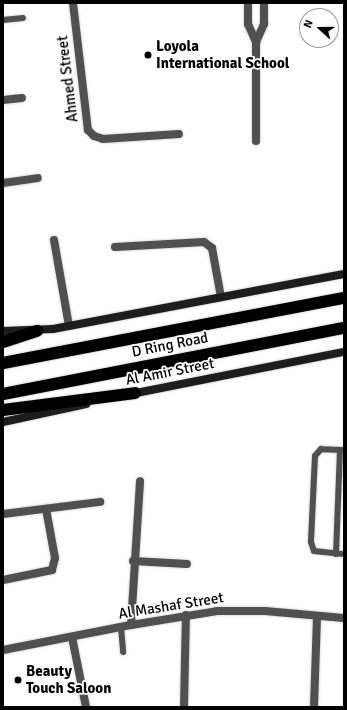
<!DOCTYPE html>
<style>
body{margin:0}
#map{position:relative;width:347px;height:710px;overflow:hidden;background:#fff;font-family:Signika,sans-serif}
div>[style]{position:absolute}
[style*='--x']{left:calc(var(--x)*1px);top:calc(var(--y)*1px);width:calc(var(--w)*1px);rotate:calc(var(--a)*1deg)}
.roads{filter:drop-shadow(0 0 1px #dbdbdb) drop-shadow(0 0 1px #dbdbdb)}
.service>*{height:6px;margin:-3px;padding:0 3px;transform-origin:3px;border-radius:3px;background:#505050}
.minor>*{height:8px;margin:-4px;padding:0 4px;transform-origin:4px;border-radius:4px;background:#505050}
.secondary>*{height:8px;margin:-4px;padding:0 4px;transform-origin:4px;border-radius:4px;background:#1d1d1d}
.motorway>*{height:12px;margin:-6px;padding:0 6px;transform-origin:6px;border-radius:6px;background:#000}
.dots>*{width:11px;height:11px;translate:-50% -50%;box-sizing:border-box;border:2px solid #fff;border-radius:50%}
span{translate:-50% -50%;white-space:nowrap;text-align:center;line-height:1.15;-webkit-text-stroke:3.5px #fff;paint-order:stroke}
.poi-label{font-size:15px;color:#000;font-weight:700}
.left{translate:0 -50%;text-align:left}
.street-label{font-size:15px;color:#000}
.frame{position:absolute;inset:0;border:4px solid #000;pointer-events:none}
.north{position:absolute;left:299px;top:8px;width:40px;height:40px;box-sizing:border-box;background:#fff;border:1px solid #999;border-radius:50%;rotate:291deg;font-size:11px;font-weight:700;line-height:16px;text-align:center;color:#000}
.north::after{content:'';display:block;margin:auto;width:14px;height:18px;background:#000;clip-path:polygon(50% 0,100% 100%,50% 72%,0 100%)}
</style>
<div id="map">
<div class="roads">
<div class="service">
<i style="--x:3;--y:20;--w:20;--a:-6"></i>
<i style="--x:344;--y:450;--w:23;--a:-178"></i>
<i style="--x:321;--y:449;--w:9;--a:131"></i>
<i style="--x:315;--y:456;--w:86;--a:92.7"></i>
<i style="--x:311;--y:542;--w:9;--a:72"></i>
<i style="--x:314;--y:551;--w:30;--a:6"></i>
<i style="--x:336;--y:554;--w:104;--a:-87.8"></i>
<i style="--x:121;--y:627;--w:25;--a:85"></i>
</div>
<div class="minor">
<i style="--x:73;--y:3;--w:128;--a:83.3"></i>
<i style="--x:88;--y:130;--w:8;--a:45"></i>
<i style="--x:94;--y:136;--w:9;--a:18"></i>
<i style="--x:103;--y:139;--w:76;--a:-3.8"></i>
<i style="--x:248;--y:3;--w:21;--a:90"></i>
<i style="--x:248;--y:24;--w:20;--a:66"></i>
<i style="--x:3;--y:100;--w:19;--a:-6"></i>
<i style="--x:256;--y:141;--w:99;--a:-90"></i>
<i style="--x:256;--y:42;--w:20;--a:-66"></i>
<i style="--x:264;--y:24;--w:21;--a:-90"></i>
<i style="--x:3;--y:183;--w:35;--a:-8"></i>
<i style="--x:54;--y:240;--w:87;--a:80.1"></i>
<i style="--x:115;--y:247;--w:89;--a:-3.2"></i>
<i style="--x:204;--y:242;--w:10;--a:37"></i>
<i style="--x:212;--y:248;--w:50;--a:79.6"></i>
<i style="--x:3;--y:514;--w:98;--a:-7.1"></i>
<i style="--x:133;--y:561;--w:54;--a:3.2"></i>
<i style="--x:3;--y:580;--w:50;--a:-11.5"></i>
<i style="--x:52;--y:570;--w:12;--a:-76"></i>
<i style="--x:55;--y:558;--w:50;--a:-100.4"></i>
<i style="--x:131;--y:625;--w:144;--a:-86.4"></i>
<i style="--x:72;--y:637;--w:71;--a:78.7"></i>
<i style="--x:3;--y:650;--w:130;--a:-11.1"></i>
<i style="--x:131;--y:625;--w:87;--a:-9.2"></i>
<i style="--x:217;--y:611;--w:48;--a:0"></i>
<i style="--x:265;--y:611;--w:79;--a:5.1"></i>
<i style="--x:184;--y:707;--w:92;--a:-88.8"></i>
<i style="--x:314;--y:707;--w:91;--a:-88.1"></i>
</div>
<div class="secondary">
<i style="--x:3;--y:331;--w:50;--a:-2.3"></i>
<i style="--x:53;--y:329;--w:296;--a:-10.7"></i>
<i style="--x:131;--y:394;--w:217;--a:-11.2"></i>
<i style="--x:3;--y:422;--w:85;--a:-12.2"></i>
</div>
<div class="motorway">
<i style="--x:3;--y:342;--w:36;--a:-18"></i>
<i style="--x:3;--y:363;--w:347;--a:-10.8"></i>
<i style="--x:3;--y:394;--w:347;--a:-11"></i>
<i style="--x:3;--y:410;--w:133;--a:-7.3"></i>
</div>
</div>
<div class="dots">
<i style="left:148px;top:55px;background:#000"></i>
<i style="left:18px;top:680px;background:#000"></i>
</div>
<div class="poi-label">
<span class="left" style="left:156px;top:55px">Loyola<br>International School</span>
<span class="left" style="left:26px;top:680px">Beauty<br>Touch Saloon</span>
</div>
<div class="street-label">
<span style="left:68px;top:79px;rotate:-97deg">Ahmed Street</span>
<span style="left:170px;top:345px;rotate:-11deg">D Ring Road</span>
<span style="left:170px;top:372px;rotate:-11deg">Al Amir Street</span>
<span style="left:171px;top:606px;rotate:-9deg">Al Mashaf Street</span>
</div>
<div class="frame"></div>
<div class="north">N</div>
</div>
